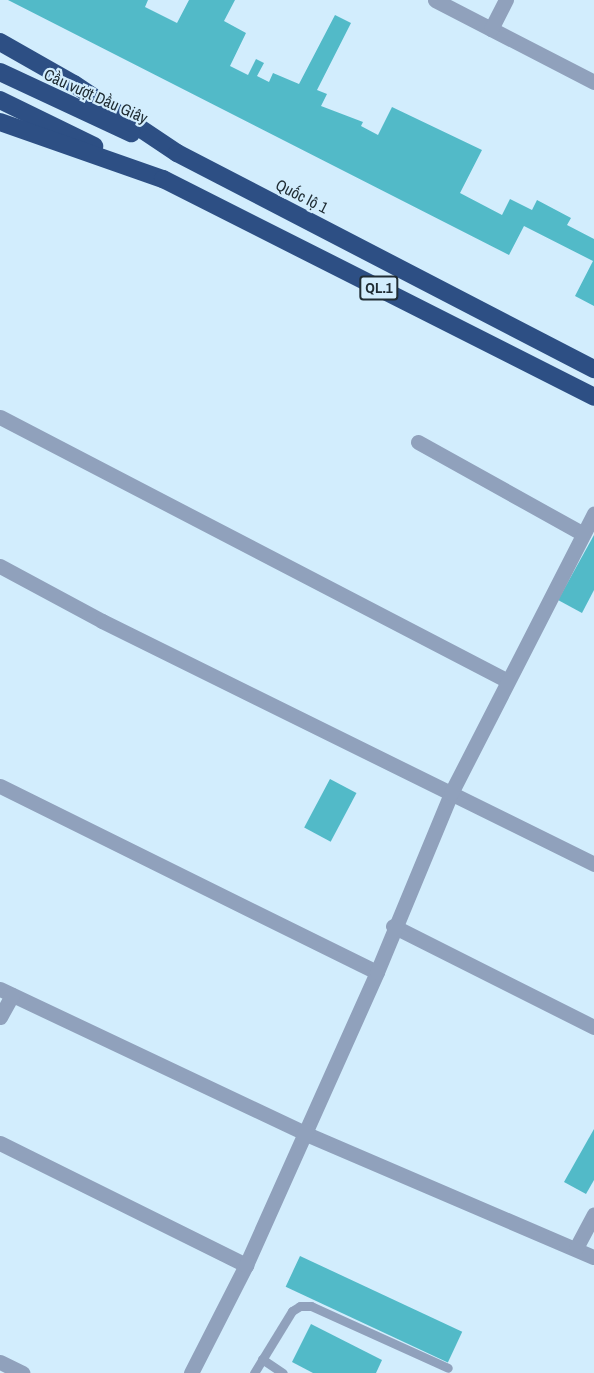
<!DOCTYPE html>
<meta charset="utf-8">
<style>
body{margin:0}
#map{position:relative;width:594px;height:1373px;overflow:hidden;background:#d2edfd;font-family:"Archivo Narrow",sans-serif}
div>[style]{position:absolute}
[style*='--x']{left:calc(var(--x)*1px);top:calc(var(--y)*1px);width:calc(var(--w)*1px);rotate:calc(var(--a)*1deg)}
.building>*{inset:0;background:#52bac8;transform-origin:0 0}
.lane>*{height:9px;margin:-4.5px;padding:0 4.5px;transform-origin:4.5px;border-radius:4.5px;background:#90a1bc}
.street>*{height:15px;margin:-7.5px;padding:0 7.5px;transform-origin:7.5px;border-radius:7.5px;background:#90a1bc}
.highway>*{height:18px;margin:-9px;padding:0 9px;transform-origin:9px;border-radius:9px;background:#2d4f84}
span{translate:-50% -50%;white-space:nowrap;text-align:center;line-height:1.15;-webkit-text-stroke:4.5px #d2edfd;paint-order:stroke}
.shield-label span{padding:2px 4px;background:#d2edfd;border:2px solid;border-radius:4px;-webkit-text-stroke-width:0}
.shield-label{font-size:15px;color:#202d34;font-weight:700}
.street-label{font-size:16px;color:#202d34}
</style>
<div id="map">
<div class="building">
<i style="clip-path:polygon(8px 0,148px 0,145px 7px,177px 23px,189px 0,235px 0,224px 21px,246px 33px,230px 66px,248px 75px,256px 59px,264px 63px,257px 76px,269px 82px,273px 73px,299px 84px,335px 15px,351px 23px,317px 90px,327px 94px,321px 106px,363px 122px,361px 126px,378px 135px,392px 107px,482px 150px,460px 193px,502px 215px,510px 199px,532px 210px,537px 200px,571px 218px,567px 225px,594px 239px,594px 306px,575px 296px,593px 261px,524px 226px,509px 255px)"></i>
<i style="clip-path:polygon(594px 535px,594px 590px,582px 613px,558px 600px)"></i>
<i style="left:330px;top:779px;width:30px;height:55px;rotate:28deg"></i>
<i style="clip-path:polygon(594px 1129px,594px 1180px,586px 1194px,564px 1182px)"></i>
<i style="left:300px;top:1256px;width:179px;height:34px;rotate:25deg"></i>
<i style="clip-path:polygon(311px 1324px,382px 1360px,376px 1373px,313px 1373px,292px 1362px)"></i>
</div>
<div class="lane">
<i style="--x:262;--y:1359;--w:25;--a:34"></i>
<i style="--x:254;--y:1373;--w:73;--a:-58.5"></i>
<i style="--x:292;--y:1311;--w:9;--a:-32"></i>
<i style="--x:300;--y:1306;--w:11;--a:0"></i>
<i style="--x:311;--y:1306;--w:150;--a:24.3"></i>
</div>
<div class="street">
<i style="--x:435;--y:0;--w:179;--a:27.3"></i>
<i style="--x:491;--y:29;--w:33;--a:-63"></i>
<i style="--x:0;--y:417;--w:570;--a:27.46"></i>
<i style="--x:418;--y:442;--w:189;--a:29.1"></i>
<i style="--x:0;--y:566;--w:116;--a:28.3"></i>
<i style="--x:102;--y:621;--w:549;--a:26.28"></i>
<i style="--x:0;--y:786;--w:420;--a:26.3"></i>
<i style="--x:393;--y:926;--w:225;--a:26.7"></i>
<i style="--x:0;--y:989;--w:336;--a:25.3"></i>
<i style="--x:304;--y:1133;--w:315;--a:23.2"></i>
<i style="--x:0;--y:1017;--w:25;--a:-61"></i>
<i style="--x:0;--y:1143;--w:275;--a:26.4"></i>
<i style="--x:576;--y:1248;--w:38;--a:-62"></i>
<i style="--x:0;--y:1362;--w:25;--a:26"></i>
<i style="--x:191;--y:1373;--w:121;--a:-63"></i>
<i style="--x:246;--y:1265;--w:321;--a:-65.9"></i>
<i style="--x:377;--y:972;--w:194;--a:-67.5"></i>
<i style="--x:451;--y:793;--w:314;--a:-62.9"></i>
</div>
<div class="highway">
<i style="--x:0;--y:42;--w:85;--a:29.6"></i>
<i style="--x:74;--y:84;--w:124;--a:33.8"></i>
<i style="--x:177;--y:153;--w:470;--a:27.4"></i>
<i style="--x:0;--y:72;--w:145;--a:25"></i>
<i style="--x:0;--y:100;--w:105;--a:26.1"></i>
<i style="--x:0;--y:122;--w:173;--a:19.3"></i>
<i style="--x:163;--y:179;--w:483;--a:26.8"></i>
</div>
<div class="shield-label">
<span style="left:379px;top:288px">QL.1</span>
</div>
<div class="street-label">
<span style="left:96px;top:96px;rotate:24deg">Cầu vượt Dầu Giây</span>
<span style="left:302px;top:196px;rotate:27deg">Quốc lộ 1</span>
</div>
</div>
